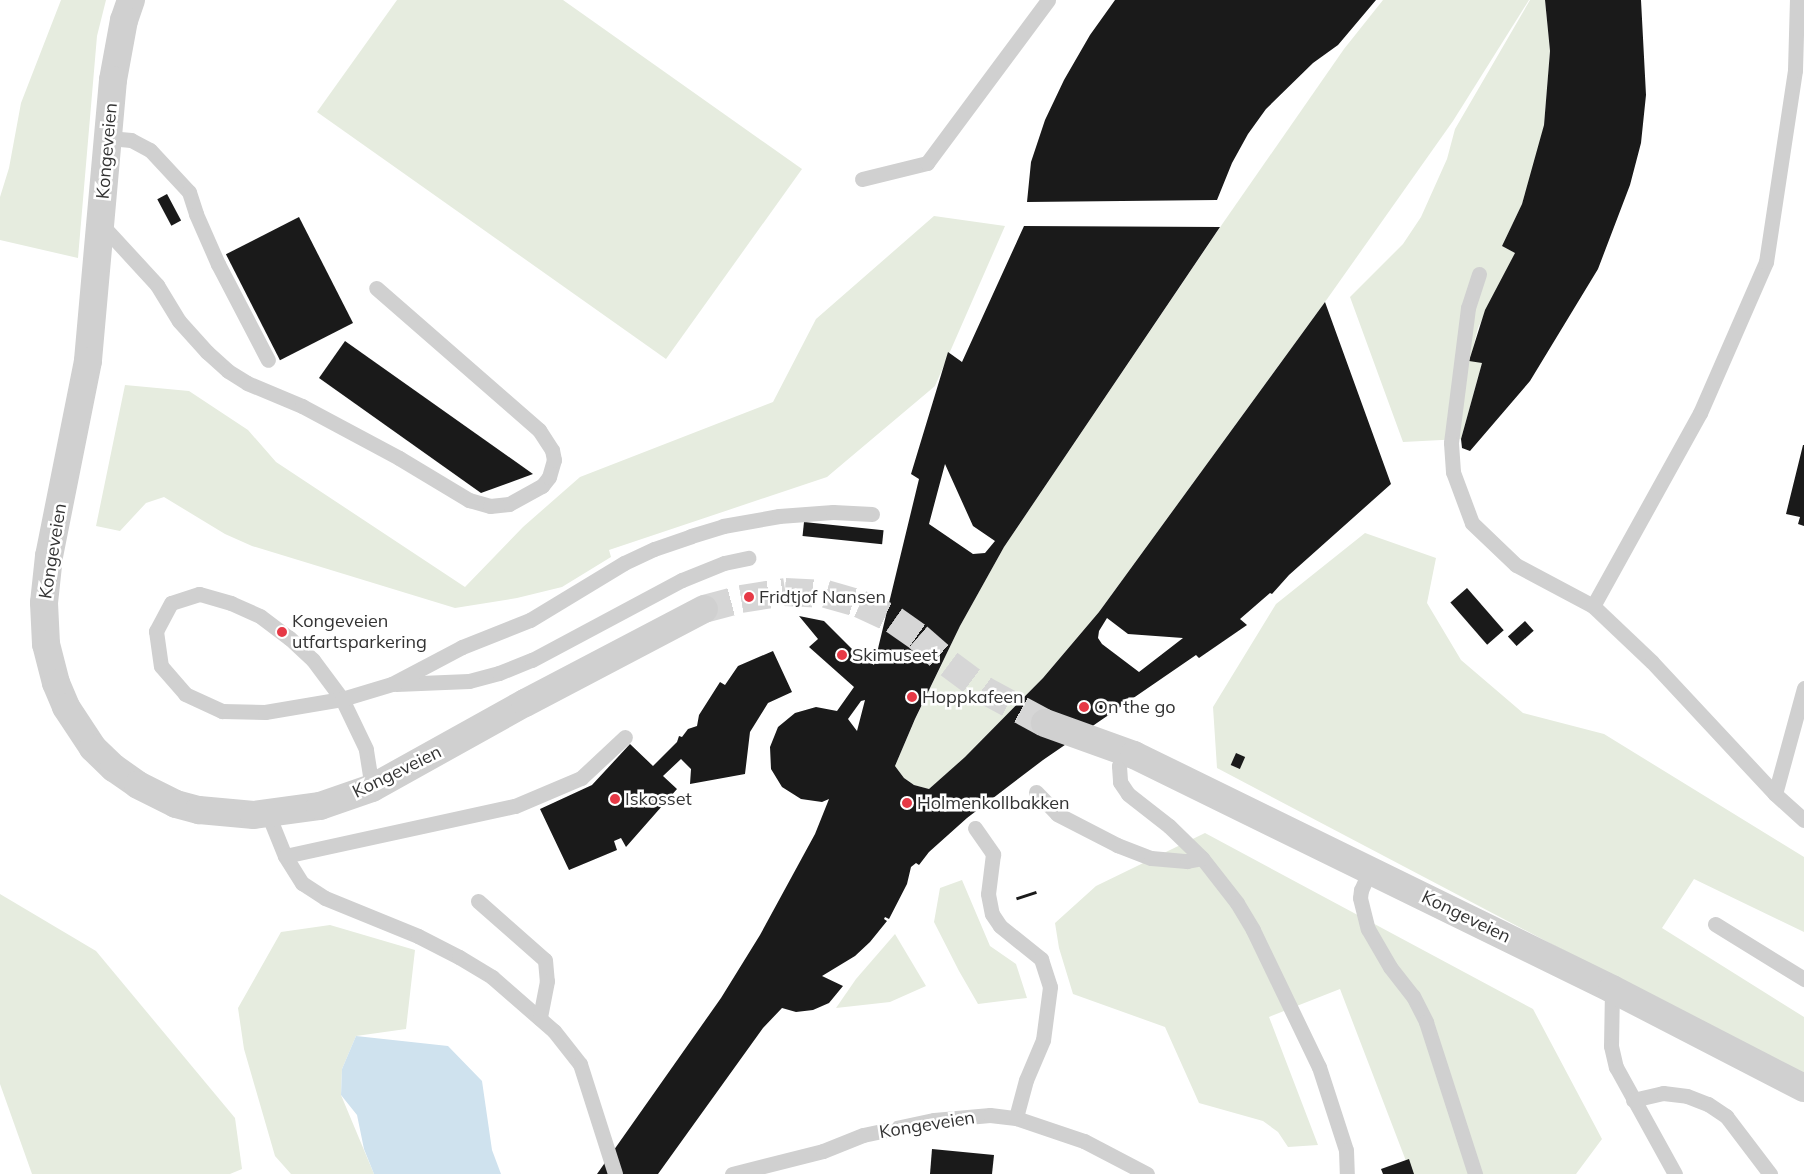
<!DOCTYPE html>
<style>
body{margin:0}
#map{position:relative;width:1804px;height:1174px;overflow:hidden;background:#fff;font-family:Mulish,sans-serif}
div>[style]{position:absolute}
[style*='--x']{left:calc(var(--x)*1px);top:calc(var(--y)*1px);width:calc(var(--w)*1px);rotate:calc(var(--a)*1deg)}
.green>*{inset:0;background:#e6ecdf}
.water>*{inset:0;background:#cfe2ee}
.building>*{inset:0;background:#1a1a1a;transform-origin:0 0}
.minor-tunnel>*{height:28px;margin-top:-14px;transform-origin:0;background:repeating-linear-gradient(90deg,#d6d6d6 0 28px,transparent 0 42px)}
.service>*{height:15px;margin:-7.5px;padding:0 7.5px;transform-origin:7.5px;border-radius:7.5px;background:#d0d0d0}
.minor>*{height:28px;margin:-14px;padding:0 14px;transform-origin:14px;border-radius:14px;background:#d0d0d0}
.dots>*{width:14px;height:14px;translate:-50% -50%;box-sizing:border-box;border:2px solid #fff;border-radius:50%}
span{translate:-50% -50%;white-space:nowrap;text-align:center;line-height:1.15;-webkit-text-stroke:5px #fff;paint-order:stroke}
.street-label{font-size:18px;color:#333}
.poi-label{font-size:18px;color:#333}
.left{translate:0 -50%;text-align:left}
</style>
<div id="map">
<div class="green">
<i style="clip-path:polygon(61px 0,106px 0,97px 36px,78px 258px,0 240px,0 197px,9px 168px,21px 103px)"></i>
<i style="clip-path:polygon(397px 0,563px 0,802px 169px,666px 359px,317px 112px)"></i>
<i style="clip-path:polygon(1383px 0,1529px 0,1453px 121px,1325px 302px,1099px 612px,1043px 678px,965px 757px,929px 789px,914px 785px,904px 778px,895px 766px,913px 724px,960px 626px,1004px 547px,1223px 223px,1344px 49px)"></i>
<i style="clip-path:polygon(1530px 0,1545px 0,1550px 51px,1544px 125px,1535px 162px,1522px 204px,1502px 246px,1515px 253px,1478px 328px,1470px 360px,1482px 363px,1461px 439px,1403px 442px,1350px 297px,1403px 244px,1421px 217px,1447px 159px,1455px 129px)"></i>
<i style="clip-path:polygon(934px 216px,1005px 226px,935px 386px,827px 477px,609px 550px,611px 557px,562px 587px,517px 598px,455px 608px,252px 546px,225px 534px,164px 497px,146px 503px,120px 531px,96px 526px,125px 385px,189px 391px,248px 430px,276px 462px,465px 587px,523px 527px,580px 477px,773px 402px,816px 319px)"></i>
<i style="clip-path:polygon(1365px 533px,1436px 558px,1427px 603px,1461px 660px,1523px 713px,1604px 734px,1804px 857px,1804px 932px,1694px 879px,1662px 928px,1804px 1017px,1804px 1077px,1217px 768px,1213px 707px,1276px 604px)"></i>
<i style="clip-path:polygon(1205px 833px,1533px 1009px,1602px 1139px,1576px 1174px,1411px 1174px,1340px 989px,1269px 1017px,1318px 1145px,1288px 1147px,1278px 1132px,1263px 1121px,1199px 1103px,1165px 1027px,1073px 994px,1059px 948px,1055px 923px,1096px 886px)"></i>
<i style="clip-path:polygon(962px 880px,990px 946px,1016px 964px,1027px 998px,978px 1004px,959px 971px,934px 922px,940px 888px)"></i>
<i style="clip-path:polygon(0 894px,96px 951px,235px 1118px,242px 1169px,230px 1174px,32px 1174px,0 1084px)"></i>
<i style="clip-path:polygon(330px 925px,415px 950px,406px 1029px,356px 1036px,342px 1069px,341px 1095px,374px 1174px,291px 1174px,275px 1156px,244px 1049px,238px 1008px,281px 932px)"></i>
<i style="clip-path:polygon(895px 934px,926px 986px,890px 1002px,836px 1008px,856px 979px)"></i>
</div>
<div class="water">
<i style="clip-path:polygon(356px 1036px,448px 1046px,482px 1081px,492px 1150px,501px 1174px,374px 1174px,364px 1149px,357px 1115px,341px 1095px,342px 1069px)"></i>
</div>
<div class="building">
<i style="clip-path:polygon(1115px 0,1376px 0,1338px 45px,1313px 63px,1266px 109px,1248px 134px,1232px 163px,1217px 200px,1027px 202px,1031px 162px,1045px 120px,1064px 80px,1090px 35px)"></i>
<i style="clip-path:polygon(1545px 0,1641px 0,1646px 95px,1641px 143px,1630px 185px,1598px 269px,1530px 381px,1470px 451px,1462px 448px,1461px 439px,1482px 363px,1469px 361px,1485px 310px,1515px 253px,1502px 246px,1522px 204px,1544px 125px,1550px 51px)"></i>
<i style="left:167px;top:194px;width:30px;height:11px;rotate:62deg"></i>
<i style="left:299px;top:217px;width:119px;height:82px;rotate:63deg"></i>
<i style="clip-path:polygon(evenodd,1024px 226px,1220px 227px,1004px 547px,960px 626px,915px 719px,895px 766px,904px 778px,914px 785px,929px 789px,965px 757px,1043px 678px,1099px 612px,1325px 302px,1391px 484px,1289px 575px,1272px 594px,1270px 593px,1240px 619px,1247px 625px,1199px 658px,1196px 655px,1043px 760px,967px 818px,929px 852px,919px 865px,916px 863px,911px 867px,907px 884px,889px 919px,885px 917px,884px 919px,887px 921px,870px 942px,855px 956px,822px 976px,843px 986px,829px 1003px,813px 1010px,796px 1012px,782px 1008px,763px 1028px,658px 1174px,597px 1174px,721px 998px,760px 935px,815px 834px,829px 799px,822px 802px,801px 799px,782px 787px,771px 769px,770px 747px,778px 727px,795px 713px,816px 707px,837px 711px,854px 687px,809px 647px,818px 639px,799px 616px,824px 621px,852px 649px,874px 665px,919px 479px,911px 474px,948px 352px,962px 362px,1024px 226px,945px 464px,973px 526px,995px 541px,985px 553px,973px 554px,929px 524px,945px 464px,1024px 226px,1107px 618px,1128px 634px,1183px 638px,1139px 672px,1102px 644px,1098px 638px,1099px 631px,1107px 618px,1024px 226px,865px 700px,857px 731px,848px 719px,861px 701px,865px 700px)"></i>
<i style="clip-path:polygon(345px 341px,533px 474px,481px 493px,319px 378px)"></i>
<i style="clip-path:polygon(1803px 445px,1804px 445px,1804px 526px,1798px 524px,1800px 517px,1786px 514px)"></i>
<i style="left:804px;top:522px;width:80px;height:14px;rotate:6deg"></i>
<i style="left:1467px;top:588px;width:56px;height:22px;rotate:49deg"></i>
<i style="left:1525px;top:621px;width:13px;height:23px;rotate:48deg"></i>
<i style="clip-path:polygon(773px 651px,792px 692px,768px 703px,750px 732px,745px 774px,690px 784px,691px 769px,681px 759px,663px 776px,677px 789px,626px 847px,621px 838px,614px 841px,617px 850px,569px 870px,540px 809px,592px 785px,630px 744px,653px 766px,677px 742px,679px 736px,682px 737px,688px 729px,697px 726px,699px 715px,720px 682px,725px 685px,738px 666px)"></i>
<i style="left:1236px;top:753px;width:10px;height:13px;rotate:24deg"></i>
<i style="left:1036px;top:891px;width:3px;height:21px;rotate:72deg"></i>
<i style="clip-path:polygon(932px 1149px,994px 1155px,992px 1174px,930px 1174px)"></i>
<i style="clip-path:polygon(1409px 1159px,1414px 1174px,1383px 1174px,1381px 1169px)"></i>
</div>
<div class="minor-tunnel">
<i style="--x:704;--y:609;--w:38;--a:-15"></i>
<i style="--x:741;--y:599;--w:45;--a:-9"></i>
<i style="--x:785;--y:592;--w:41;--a:2.8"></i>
<i style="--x:826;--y:594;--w:35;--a:16"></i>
<i style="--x:860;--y:604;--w:38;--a:25"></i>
<i style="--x:894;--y:620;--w:29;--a:35"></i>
<i style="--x:918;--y:637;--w:41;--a:41.1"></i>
<i style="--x:949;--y:664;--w:44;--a:36.6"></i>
<i style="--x:984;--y:690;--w:69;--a:28.4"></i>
</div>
<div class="service">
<i style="--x:109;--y:138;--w:22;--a:5"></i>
<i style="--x:131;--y:140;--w:21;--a:28"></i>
<i style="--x:150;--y:150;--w:57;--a:47.1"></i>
<i style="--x:189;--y:192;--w:23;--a:72"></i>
<i style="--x:196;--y:214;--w:55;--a:66.3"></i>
<i style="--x:218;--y:264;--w:108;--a:62.5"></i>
<i style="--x:862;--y:179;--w:67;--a:-13.8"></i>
<i style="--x:927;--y:163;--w:203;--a:-53.4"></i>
<i style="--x:101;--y:224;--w:83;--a:47.4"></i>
<i style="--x:157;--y:285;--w:42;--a:58.6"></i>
<i style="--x:179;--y:321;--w:42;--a:47.9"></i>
<i style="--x:207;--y:352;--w:28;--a:42"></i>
<i style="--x:228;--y:371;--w:22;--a:32"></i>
<i style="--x:247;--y:383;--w:60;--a:22.7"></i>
<i style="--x:302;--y:406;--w:110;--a:28.2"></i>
<i style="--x:399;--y:458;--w:82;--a:31"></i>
<i style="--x:469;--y:500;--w:22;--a:16"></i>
<i style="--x:490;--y:506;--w:19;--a:-6"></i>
<i style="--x:509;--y:504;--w:38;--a:-29"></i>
<i style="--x:542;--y:486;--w:11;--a:-52"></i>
<i style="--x:549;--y:477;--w:18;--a:-74"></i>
<i style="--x:554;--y:460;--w:10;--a:-101"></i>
<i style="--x:552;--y:450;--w:24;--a:-123"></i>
<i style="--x:539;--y:430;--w:216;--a:-138.9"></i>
<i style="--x:1479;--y:274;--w:36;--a:108"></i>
<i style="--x:1468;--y:308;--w:136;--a:97.2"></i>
<i style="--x:1451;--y:443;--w:29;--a:86"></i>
<i style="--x:1453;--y:472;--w:54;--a:69.6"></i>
<i style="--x:1472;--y:523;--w:61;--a:43.7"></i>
<i style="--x:1516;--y:565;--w:87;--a:28"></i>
<i style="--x:1593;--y:606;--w:81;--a:43.5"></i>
<i style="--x:1652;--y:662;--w:180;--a:47"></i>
<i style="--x:1775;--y:794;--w:39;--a:42"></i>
<i style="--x:1593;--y:606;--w:221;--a:-61"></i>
<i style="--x:1700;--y:413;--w:165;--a:-66.4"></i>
<i style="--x:1766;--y:262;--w:194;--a:-81.4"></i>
<i style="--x:1795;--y:70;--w:70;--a:-88.4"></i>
<i style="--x:396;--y:684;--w:73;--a:-2.4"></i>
<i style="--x:469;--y:681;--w:31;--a:-15"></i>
<i style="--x:499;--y:673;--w:35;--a:-22"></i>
<i style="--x:532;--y:660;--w:170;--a:-28.1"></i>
<i style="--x:682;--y:580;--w:45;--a:-22"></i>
<i style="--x:724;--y:563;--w:25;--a:-12"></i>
<i style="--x:1125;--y:751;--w:16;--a:112"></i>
<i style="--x:1119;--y:766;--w:16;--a:86"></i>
<i style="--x:1120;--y:782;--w:14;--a:56"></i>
<i style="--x:1128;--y:794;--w:52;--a:38"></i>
<i style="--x:1169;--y:826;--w:46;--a:44.1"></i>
<i style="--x:1202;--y:858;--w:57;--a:52.1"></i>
<i style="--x:1237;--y:903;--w:31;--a:59"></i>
<i style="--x:1253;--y:930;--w:152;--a:64.3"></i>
<i style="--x:1319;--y:1067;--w:87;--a:72"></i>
<i style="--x:1346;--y:1150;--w:24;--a:88"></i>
<i style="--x:372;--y:788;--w:39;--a:-99"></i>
<i style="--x:366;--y:749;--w:55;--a:-115.6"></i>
<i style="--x:342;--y:699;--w:49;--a:-126.6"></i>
<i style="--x:313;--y:660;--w:33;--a:-137"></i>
<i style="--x:289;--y:638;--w:36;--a:-143"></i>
<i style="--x:260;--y:616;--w:32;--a:-156"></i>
<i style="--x:231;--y:603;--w:33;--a:-164"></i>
<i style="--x:199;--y:594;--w:29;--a:162"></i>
<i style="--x:171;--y:603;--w:32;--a:118"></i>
<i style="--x:156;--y:631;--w:35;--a:82"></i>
<i style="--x:161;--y:666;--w:37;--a:49"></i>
<i style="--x:185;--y:694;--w:41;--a:24.7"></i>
<i style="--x:222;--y:711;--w:43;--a:1.3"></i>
<i style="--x:265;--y:712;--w:78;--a:-9.6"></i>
<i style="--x:342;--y:699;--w:52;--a:-16.7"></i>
<i style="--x:392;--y:684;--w:79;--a:-27.9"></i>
<i style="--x:462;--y:647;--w:73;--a:-21.7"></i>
<i style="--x:530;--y:620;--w:110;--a:-31.2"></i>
<i style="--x:624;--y:563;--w:33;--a:-25"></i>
<i style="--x:654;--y:549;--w:39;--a:-19"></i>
<i style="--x:691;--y:536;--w:34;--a:-17"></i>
<i style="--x:723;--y:526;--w:57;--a:-10.1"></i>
<i style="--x:779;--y:516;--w:54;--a:-4.2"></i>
<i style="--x:833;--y:512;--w:39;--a:3"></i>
<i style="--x:1036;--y:792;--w:30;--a:46"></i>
<i style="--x:1057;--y:814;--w:68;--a:27.3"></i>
<i style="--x:1117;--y:845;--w:36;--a:21"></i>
<i style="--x:1151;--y:858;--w:36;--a:5"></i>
<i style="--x:1187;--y:861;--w:15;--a:-11"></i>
<i style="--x:1775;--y:794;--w:110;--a:-74.7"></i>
<i style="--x:268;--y:814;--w:45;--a:68"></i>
<i style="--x:285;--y:856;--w:32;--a:58"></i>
<i style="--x:302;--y:883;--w:27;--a:33"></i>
<i style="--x:325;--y:898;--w:100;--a:22.2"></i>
<i style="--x:418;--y:936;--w:46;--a:27.1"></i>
<i style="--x:459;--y:957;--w:39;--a:31"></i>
<i style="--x:492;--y:977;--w:82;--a:41.1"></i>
<i style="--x:554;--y:1031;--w:42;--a:51.8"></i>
<i style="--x:580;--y:1064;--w:115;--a:72.3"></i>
<i style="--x:975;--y:828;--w:32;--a:55"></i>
<i style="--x:993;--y:854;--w:40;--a:97.1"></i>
<i style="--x:988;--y:894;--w:20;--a:79"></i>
<i style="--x:992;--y:914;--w:14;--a:56"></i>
<i style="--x:1000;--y:926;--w:53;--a:38.8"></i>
<i style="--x:1041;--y:959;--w:29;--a:72"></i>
<i style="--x:1050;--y:987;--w:53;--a:97.5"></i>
<i style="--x:1043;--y:1040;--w:43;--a:113"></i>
<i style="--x:1026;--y:1080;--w:39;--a:105"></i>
<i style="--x:285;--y:856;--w:235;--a:-12.3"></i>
<i style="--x:515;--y:806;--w:72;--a:-23"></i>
<i style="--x:581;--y:778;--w:60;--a:-43"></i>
<i style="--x:1370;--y:870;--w:22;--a:114"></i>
<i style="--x:1361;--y:890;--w:8;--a:97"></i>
<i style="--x:1360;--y:898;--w:32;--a:76"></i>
<i style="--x:1368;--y:929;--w:44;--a:59.9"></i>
<i style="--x:1390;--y:967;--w:37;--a:52"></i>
<i style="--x:1413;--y:996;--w:29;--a:63"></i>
<i style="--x:1426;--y:1022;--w:160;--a:72.1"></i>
<i style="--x:478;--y:901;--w:89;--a:41.4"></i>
<i style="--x:545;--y:960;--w:21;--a:85"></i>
<i style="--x:547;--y:981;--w:38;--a:101"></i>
<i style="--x:1715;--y:924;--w:105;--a:31.7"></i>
<i style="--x:1612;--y:989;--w:57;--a:91"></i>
<i style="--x:1611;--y:1046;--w:22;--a:77"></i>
<i style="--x:1616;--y:1067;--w:122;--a:61.1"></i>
<i style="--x:1633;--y:1100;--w:31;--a:-13"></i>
<i style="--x:1663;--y:1093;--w:24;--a:7"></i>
<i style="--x:1687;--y:1096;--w:22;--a:21"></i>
<i style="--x:1708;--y:1104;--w:22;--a:34"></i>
<i style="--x:1726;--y:1116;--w:73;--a:52.8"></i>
<i style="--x:732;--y:1174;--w:94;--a:-14.2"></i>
<i style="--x:823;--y:1151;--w:43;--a:-21.8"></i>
<i style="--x:863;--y:1135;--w:73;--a:-11.9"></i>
<i style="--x:934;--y:1120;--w:56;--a:-5.1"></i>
<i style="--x:990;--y:1115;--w:26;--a:7"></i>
<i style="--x:1016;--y:1118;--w:72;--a:18.7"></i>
<i style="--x:1084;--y:1141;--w:71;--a:27.6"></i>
</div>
<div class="minor">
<i style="--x:131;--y:0;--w:21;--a:109"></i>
<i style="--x:124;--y:20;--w:61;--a:100.4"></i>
<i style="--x:113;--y:80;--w:282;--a:95.1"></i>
<i style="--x:88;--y:361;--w:199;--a:101.3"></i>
<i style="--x:49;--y:556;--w:47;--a:96.1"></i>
<i style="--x:44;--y:603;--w:41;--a:87.2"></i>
<i style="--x:46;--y:644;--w:40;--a:75.6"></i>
<i style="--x:56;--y:683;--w:26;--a:67"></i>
<i style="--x:66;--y:707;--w:49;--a:56.6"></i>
<i style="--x:93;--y:748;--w:29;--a:44"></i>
<i style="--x:114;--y:768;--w:29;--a:35"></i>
<i style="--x:138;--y:785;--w:42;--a:26.6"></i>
<i style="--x:176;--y:804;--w:24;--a:15"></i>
<i style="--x:199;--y:810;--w:55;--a:5.2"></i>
<i style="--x:254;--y:815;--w:67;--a:-7.8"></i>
<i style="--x:320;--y:806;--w:55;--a:-19.1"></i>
<i style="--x:372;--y:788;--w:175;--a:-29.1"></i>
<i style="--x:525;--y:703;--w:202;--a:-27.7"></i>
<i style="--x:1045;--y:723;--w:95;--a:19.8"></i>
<i style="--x:1134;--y:755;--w:532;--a:26.08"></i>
<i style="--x:1612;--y:989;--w:216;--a:27.3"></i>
</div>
<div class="dots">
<i style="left:749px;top:597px;background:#e63946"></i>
<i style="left:282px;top:632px;background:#e63946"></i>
<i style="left:842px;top:655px;background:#e63946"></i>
<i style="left:912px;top:697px;background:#e63946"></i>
<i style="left:1084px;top:707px;background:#e63946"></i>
<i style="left:615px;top:799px;background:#e63946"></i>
<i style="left:907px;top:803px;background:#e63946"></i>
</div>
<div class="street-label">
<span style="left:107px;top:151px;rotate:-85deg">Kongeveien</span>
<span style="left:53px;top:551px;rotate:-81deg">Kongeveien</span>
<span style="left:397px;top:772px;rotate:-26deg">Kongeveien</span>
<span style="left:1466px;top:917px;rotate:26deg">Kongeveien</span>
<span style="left:927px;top:1125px;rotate:-9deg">Kongeveien</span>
</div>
<div class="poi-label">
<span class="left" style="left:759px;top:597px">Fridtjof Nansen</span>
<span class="left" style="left:292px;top:632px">Kongeveien<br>utfartsparkering</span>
<span class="left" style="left:852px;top:655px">Skimuseet</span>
<span class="left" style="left:922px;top:697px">Hoppkafeen</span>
<span class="left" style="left:1094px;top:707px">On the go</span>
<span class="left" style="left:625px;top:799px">Iskosset</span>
<span class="left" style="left:917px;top:803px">Holmenkollbakken</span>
</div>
</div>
